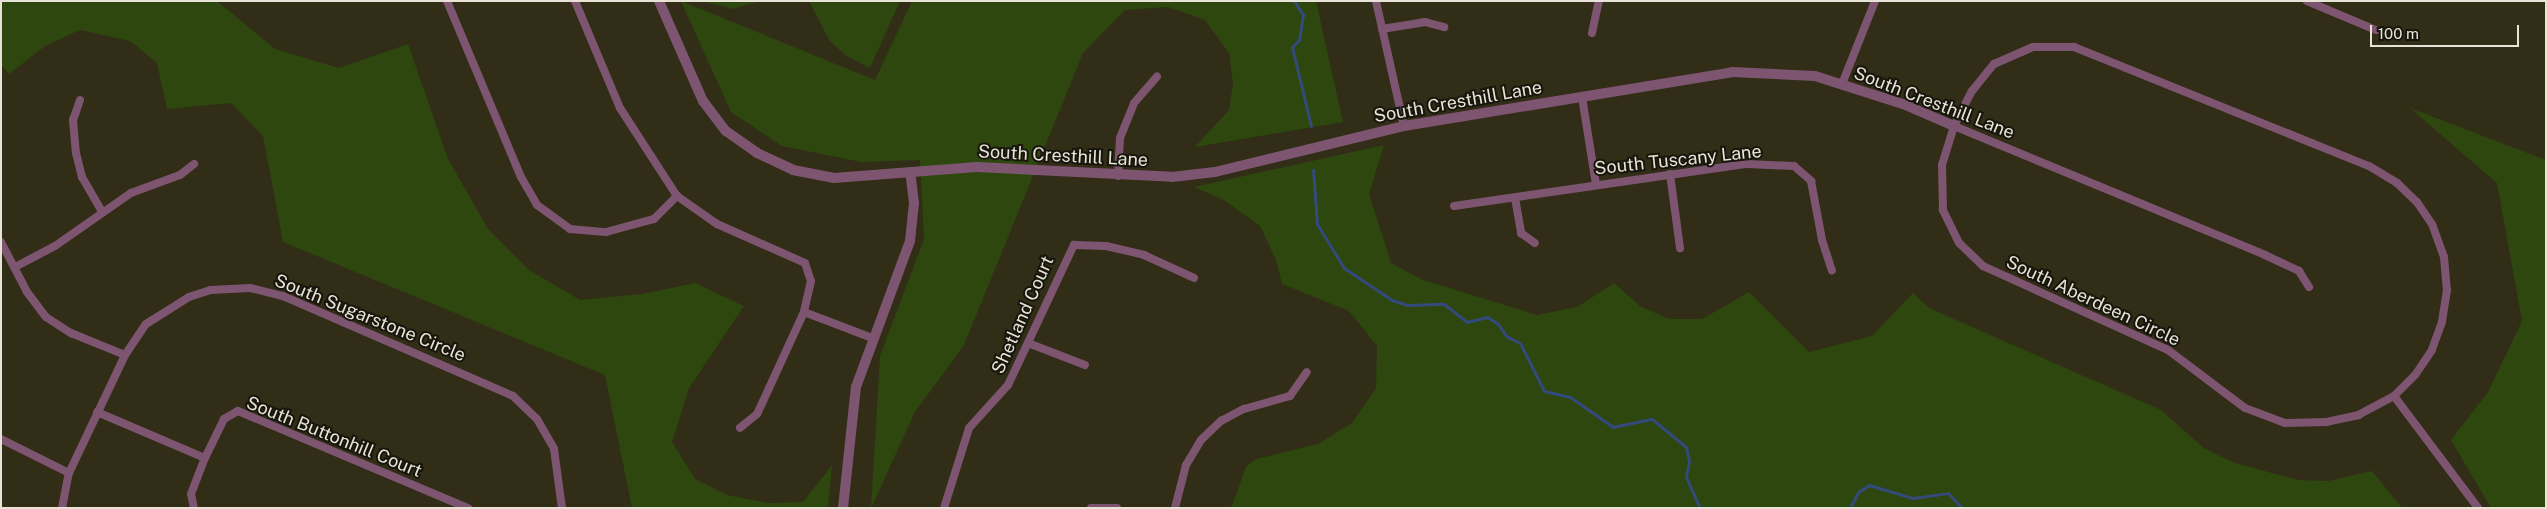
<!DOCTYPE html>
<style>
body{margin:0}
#map{position:relative;width:2547px;height:509px;overflow:hidden;background:#312d17;font-family:"Public Sans",sans-serif}
div>[style]{position:absolute}
[style*='--x']{left:calc(var(--x)*1px);top:calc(var(--y)*1px);width:calc(var(--w)*1px);rotate:calc(var(--a)*1deg)}
.green>*{inset:0;background:#2d470e}
.stream>*{height:3px;margin:-1.5px;padding:0 1.5px;transform-origin:1.5px;border-radius:1.5px;background:#344a7d}
.minor>*{height:8px;margin:-4px;padding:0 4px;transform-origin:4px;border-radius:4px;background:#7e5571}
.tertiary>*{height:10px;margin:-5px;padding:0 5px;transform-origin:5px;border-radius:5px;background:#7e5571}
span{translate:-50% -50%;white-space:nowrap;text-align:center;line-height:1.15;-webkit-text-stroke:4px #17150c;paint-order:stroke}
.street-label{font-size:18px;color:#e7e4d7}
.frame{position:absolute;inset:0;border:2px solid #e7e4d7;pointer-events:none}
.scale{position:absolute;left:2370px;top:25px;width:149px;height:22px;box-sizing:border-box;border:2px solid #e7e4d7;border-top:0;padding-left:6px;font-size:15px;line-height:18px;white-space:nowrap;color:#e7e4d7;-webkit-text-stroke:4px #17150c;paint-order:stroke}
</style>
<div id="map">
<div class="green">
<i style="clip-path:polygon(1px 1px,217px 1px,275px 49px,339px 68px,408px 44px,448px 159px,488px 229px,529px 270px,580px 300px,642px 294px,695px 283px,744px 306px,689px 388px,672px 442px,695px 479px,727px 495px,768px 503px,803px 502px,832px 465px,828px 508px,632px 508px,605px 375px,283px 242px,263px 136px,231px 103px,167px 109px,157px 63px,130px 41px,80px 30px,45px 46px,9px 74px,1px 65px)"></i>
<i style="clip-path:polygon(681px 1px,875px 80px,912px 1px,1316px 1px,1343px 122px,1195px 147px,1229px 110px,1233px 83px,1229px 53px,1205px 20px,1168px 7px,1125px 10px,1083px 53px,964px 345px,915px 412px,871px 508px,880px 356px,924px 239px,920px 160px,861px 162px,782px 146px,731px 112px)"></i>
<i style="clip-path:polygon(702px 1px,760px 1px,733px 9px)"></i>
<i style="clip-path:polygon(809px 1px,900px 1px,870px 68px,845px 55px,829px 40px)"></i>
<i style="clip-path:polygon(2410px 108px,2546px 160px,2546px 508px,2491px 508px,2451px 440px,2488px 392px,2522px 321px,2497px 183px)"></i>
<i style="clip-path:polygon(1384px 145px,1369px 194px,1391px 263px,1423px 280px,1537px 315px,1577px 307px,1614px 283px,1640px 306px,1669px 319px,1702px 319px,1749px 292px,1809px 352px,1872px 336px,1913px 293px,1929px 308px,2161px 410px,2205px 449px,2235px 463px,2298px 480px,2328px 481px,2372px 471px,2402px 508px,1231px 508px,1246px 467px,1256px 459px,1318px 444px,1352px 423px,1376px 388px,1377px 346px,1349px 311px,1282px 284px,1276px 260px,1260px 226px,1224px 200px,1194px 187px)"></i>
</div>
<div class="stream">
<i style="--x:1294;--y:1;--w:17;--a:57"></i>
<i style="--x:1303;--y:15;--w:25;--a:99"></i>
<i style="--x:1299;--y:40;--w:10;--a:135"></i>
<i style="--x:1292;--y:47;--w:81;--a:76.5"></i>
<i style="--x:1313;--y:170;--w:54;--a:85.8"></i>
<i style="--x:1317;--y:224;--w:52;--a:58.5"></i>
<i style="--x:1344;--y:268;--w:58;--a:33.7"></i>
<i style="--x:1392;--y:300;--w:16;--a:18"></i>
<i style="--x:1407;--y:305;--w:37;--a:-2"></i>
<i style="--x:1444;--y:304;--w:29;--a:38"></i>
<i style="--x:1467;--y:322;--w:21;--a:-14"></i>
<i style="--x:1487;--y:317;--w:13;--a:32"></i>
<i style="--x:1498;--y:324;--w:14;--a:56"></i>
<i style="--x:1506;--y:336;--w:16;--a:27"></i>
<i style="--x:1520;--y:343;--w:54;--a:63.4"></i>
<i style="--x:1544;--y:391;--w:27;--a:13"></i>
<i style="--x:1570;--y:397;--w:52;--a:34.9"></i>
<i style="--x:1613;--y:427;--w:40;--a:-12"></i>
<i style="--x:1652;--y:419;--w:44;--a:39.5"></i>
<i style="--x:1686;--y:447;--w:14;--a:78"></i>
<i style="--x:1689;--y:461;--w:16;--a:101"></i>
<i style="--x:1686;--y:477;--w:34;--a:66"></i>
<i style="--x:1850;--y:508;--w:18;--a:-63"></i>
<i style="--x:1858;--y:492;--w:13;--a:-32"></i>
<i style="--x:1869;--y:485;--w:46;--a:16.5"></i>
<i style="--x:1913;--y:498;--w:35;--a:-8"></i>
<i style="--x:1948;--y:493;--w:21;--a:47"></i>
</div>
<div class="minor">
<i style="--x:447;--y:1;--w:191;--a:67.2"></i>
<i style="--x:521;--y:177;--w:32;--a:60"></i>
<i style="--x:537;--y:205;--w:41;--a:36"></i>
<i style="--x:570;--y:229;--w:36;--a:5"></i>
<i style="--x:606;--y:232;--w:50;--a:-15.2"></i>
<i style="--x:654;--y:219;--w:33;--a:-45"></i>
<i style="--x:575;--y:1;--w:116;--a:67.2"></i>
<i style="--x:620;--y:108;--w:105;--a:57.1"></i>
<i style="--x:677;--y:196;--w:49;--a:35"></i>
<i style="--x:717;--y:224;--w:96;--a:23.9"></i>
<i style="--x:805;--y:263;--w:19;--a:72"></i>
<i style="--x:811;--y:281;--w:32;--a:103"></i>
<i style="--x:804;--y:312;--w:112;--a:114.7"></i>
<i style="--x:757;--y:414;--w:22;--a:141"></i>
<i style="--x:1376;--y:1;--w:128;--a:77.4"></i>
<i style="--x:2307;--y:1;--w:75;--a:22.8"></i>
<i style="--x:1382;--y:29;--w:44;--a:-9.2"></i>
<i style="--x:1425;--y:22;--w:20;--a:15"></i>
<i style="--x:1592;--y:33;--w:33;--a:-78"></i>
<i style="--x:2033;--y:47;--w:41;--a:0"></i>
<i style="--x:2074;--y:47;--w:318;--a:22"></i>
<i style="--x:2369;--y:166;--w:33;--a:31"></i>
<i style="--x:2397;--y:183;--w:28;--a:44"></i>
<i style="--x:2417;--y:202;--w:27;--a:56"></i>
<i style="--x:2432;--y:224;--w:35;--a:70"></i>
<i style="--x:2444;--y:257;--w:33;--a:85"></i>
<i style="--x:2447;--y:290;--w:32;--a:99"></i>
<i style="--x:2442;--y:322;--w:30;--a:110"></i>
<i style="--x:2432;--y:350;--w:30;--a:124"></i>
<i style="--x:2415;--y:375;--w:30;--a:135"></i>
<i style="--x:2394;--y:396;--w:40;--a:152"></i>
<i style="--x:2359;--y:415;--w:33;--a:168"></i>
<i style="--x:2327;--y:422;--w:42;--a:178.6"></i>
<i style="--x:2285;--y:423;--w:43;--a:-159.4"></i>
<i style="--x:2245;--y:408;--w:96;--a:-143"></i>
<i style="--x:2168;--y:350;--w:203;--a:-155.6"></i>
<i style="--x:1983;--y:266;--w:33;--a:-136"></i>
<i style="--x:1959;--y:243;--w:37;--a:-116"></i>
<i style="--x:1943;--y:210;--w:45;--a:-91.3"></i>
<i style="--x:1942;--y:165;--w:41;--a:-72.9"></i>
<i style="--x:1954;--y:126;--w:39;--a:-63"></i>
<i style="--x:1972;--y:91;--w:35;--a:-51"></i>
<i style="--x:1994;--y:64;--w:43;--a:-23.6"></i>
<i style="--x:1842;--y:84;--w:89;--a:-68.3"></i>
<i style="--x:1582;--y:97;--w:88;--a:80.9"></i>
<i style="--x:80;--y:100;--w:21;--a:109"></i>
<i style="--x:73;--y:120;--w:33;--a:85"></i>
<i style="--x:76;--y:153;--w:25;--a:76"></i>
<i style="--x:82;--y:177;--w:39;--a:60"></i>
<i style="--x:1954;--y:126;--w:337;--a:22.5"></i>
<i style="--x:2265;--y:255;--w:38;--a:25"></i>
<i style="--x:2299;--y:271;--w:19;--a:58"></i>
<i style="--x:1670;--y:174;--w:75;--a:82.3"></i>
<i style="--x:1118;--y:176;--w:38;--a:-87"></i>
<i style="--x:1120;--y:138;--w:38;--a:-68"></i>
<i style="--x:1134;--y:103;--w:35;--a:-49"></i>
<i style="--x:1515;--y:198;--w:36;--a:80"></i>
<i style="--x:1521;--y:233;--w:17;--a:36"></i>
<i style="--x:1454;--y:206;--w:296;--a:-8.2"></i>
<i style="--x:1747;--y:164;--w:47;--a:2.4"></i>
<i style="--x:1794;--y:166;--w:23;--a:41"></i>
<i style="--x:1811;--y:181;--w:60;--a:79.4"></i>
<i style="--x:1822;--y:240;--w:32;--a:72"></i>
<i style="--x:1;--y:242;--w:56;--a:62.5"></i>
<i style="--x:27;--y:292;--w:31;--a:53"></i>
<i style="--x:46;--y:317;--w:30;--a:33"></i>
<i style="--x:71;--y:333;--w:58;--a:22.2"></i>
<i style="--x:15;--y:267;--w:45;--a:-27.7"></i>
<i style="--x:55;--y:246;--w:93;--a:-34.9"></i>
<i style="--x:131;--y:193;--w:52;--a:-20.2"></i>
<i style="--x:180;--y:175;--w:18;--a:-38"></i>
<i style="--x:804;--y:312;--w:73;--a:20.9"></i>
<i style="--x:1028;--y:343;--w:61;--a:21.1"></i>
<i style="--x:2394;--y:396;--w:140;--a:53.1"></i>
<i style="--x:97;--y:412;--w:117;--a:23.1"></i>
<i style="--x:1;--y:439;--w:76;--a:26.6"></i>
<i style="--x:62;--y:508;--w:36;--a:-79"></i>
<i style="--x:69;--y:473;--w:131;--a:-64.6"></i>
<i style="--x:125;--y:355;--w:37;--a:-56"></i>
<i style="--x:146;--y:324;--w:51;--a:-32.1"></i>
<i style="--x:189;--y:297;--w:23;--a:-18"></i>
<i style="--x:211;--y:290;--w:39;--a:-3"></i>
<i style="--x:250;--y:288;--w:34;--a:14"></i>
<i style="--x:283;--y:296;--w:251;--a:23.5"></i>
<i style="--x:513;--y:396;--w:33;--a:44"></i>
<i style="--x:537;--y:419;--w:34;--a:60"></i>
<i style="--x:554;--y:449;--w:60;--a:82.3"></i>
<i style="--x:194;--y:508;--w:14;--a:-102"></i>
<i style="--x:191;--y:494;--w:39;--a:-69"></i>
<i style="--x:205;--y:458;--w:43;--a:-64"></i>
<i style="--x:224;--y:419;--w:16;--a:-30"></i>
<i style="--x:238;--y:411;--w:250;--a:22.9"></i>
<i style="--x:944;--y:508;--w:84;--a:-72.6"></i>
<i style="--x:969;--y:428;--w:58;--a:-47.8"></i>
<i style="--x:1008;--y:385;--w:155;--a:-64.8"></i>
<i style="--x:1074;--y:245;--w:32;--a:2"></i>
<i style="--x:1106;--y:246;--w:39;--a:13"></i>
<i style="--x:1144;--y:255;--w:55;--a:24.7"></i>
<i style="--x:1091;--y:508;--w:26;--a:0"></i>
<i style="--x:1175;--y:508;--w:44;--a:-75.7"></i>
<i style="--x:1186;--y:465;--w:29;--a:-59"></i>
<i style="--x:1201;--y:440;--w:28;--a:-44"></i>
<i style="--x:1221;--y:421;--w:26;--a:-28"></i>
<i style="--x:1244;--y:409;--w:48;--a:-15.8"></i>
<i style="--x:1290;--y:396;--w:29;--a:-55"></i>
</div>
<div class="tertiary">
<i style="--x:659;--y:1;--w:109;--a:66.3"></i>
<i style="--x:703;--y:101;--w:38;--a:53"></i>
<i style="--x:726;--y:131;--w:38;--a:35"></i>
<i style="--x:757;--y:153;--w:40;--a:25"></i>
<i style="--x:793;--y:170;--w:42;--a:11"></i>
<i style="--x:834;--y:178;--w:143;--a:-4.4"></i>
<i style="--x:977;--y:167;--w:195;--a:2.9"></i>
<i style="--x:1172;--y:177;--w:43;--a:-6.6"></i>
<i style="--x:1215;--y:172;--w:195;--a:-13.7"></i>
<i style="--x:1404;--y:126;--w:332;--a:-9.3"></i>
<i style="--x:1732;--y:72;--w:83;--a:2.8"></i>
<i style="--x:1815;--y:76;--w:92;--a:17.7"></i>
<i style="--x:1903;--y:104;--w:56;--a:23.3"></i>
<i style="--x:843;--y:508;--w:122;--a:-83.9"></i>
<i style="--x:856;--y:387;--w:156;--a:-69.7"></i>
<i style="--x:910;--y:241;--w:38;--a:-84"></i>
<i style="--x:914;--y:203;--w:31;--a:-97"></i>
</div>
<div class="street-label">
<span style="left:1458px;top:102px;rotate:-10deg">South Cresthill Lane</span>
<span style="left:1934px;top:103px;rotate:21deg">South Cresthill Lane</span>
<span style="left:1063px;top:156px;rotate:3deg">South Cresthill Lane</span>
<span style="left:1678px;top:160px;rotate:-6deg">South Tuscany Lane</span>
<span style="left:2093px;top:301px;rotate:25deg">South Aberdeen Circle</span>
<span style="left:1023px;top:315px;rotate:-66deg">Shetland Court</span>
<span style="left:370px;top:318px;rotate:22deg">South Sugarstone Circle</span>
<span style="left:334px;top:437px;rotate:22deg">South Buttonhill Court</span>
</div>
<div class="frame"></div>
<div class="scale">100 m</div>
</div>
